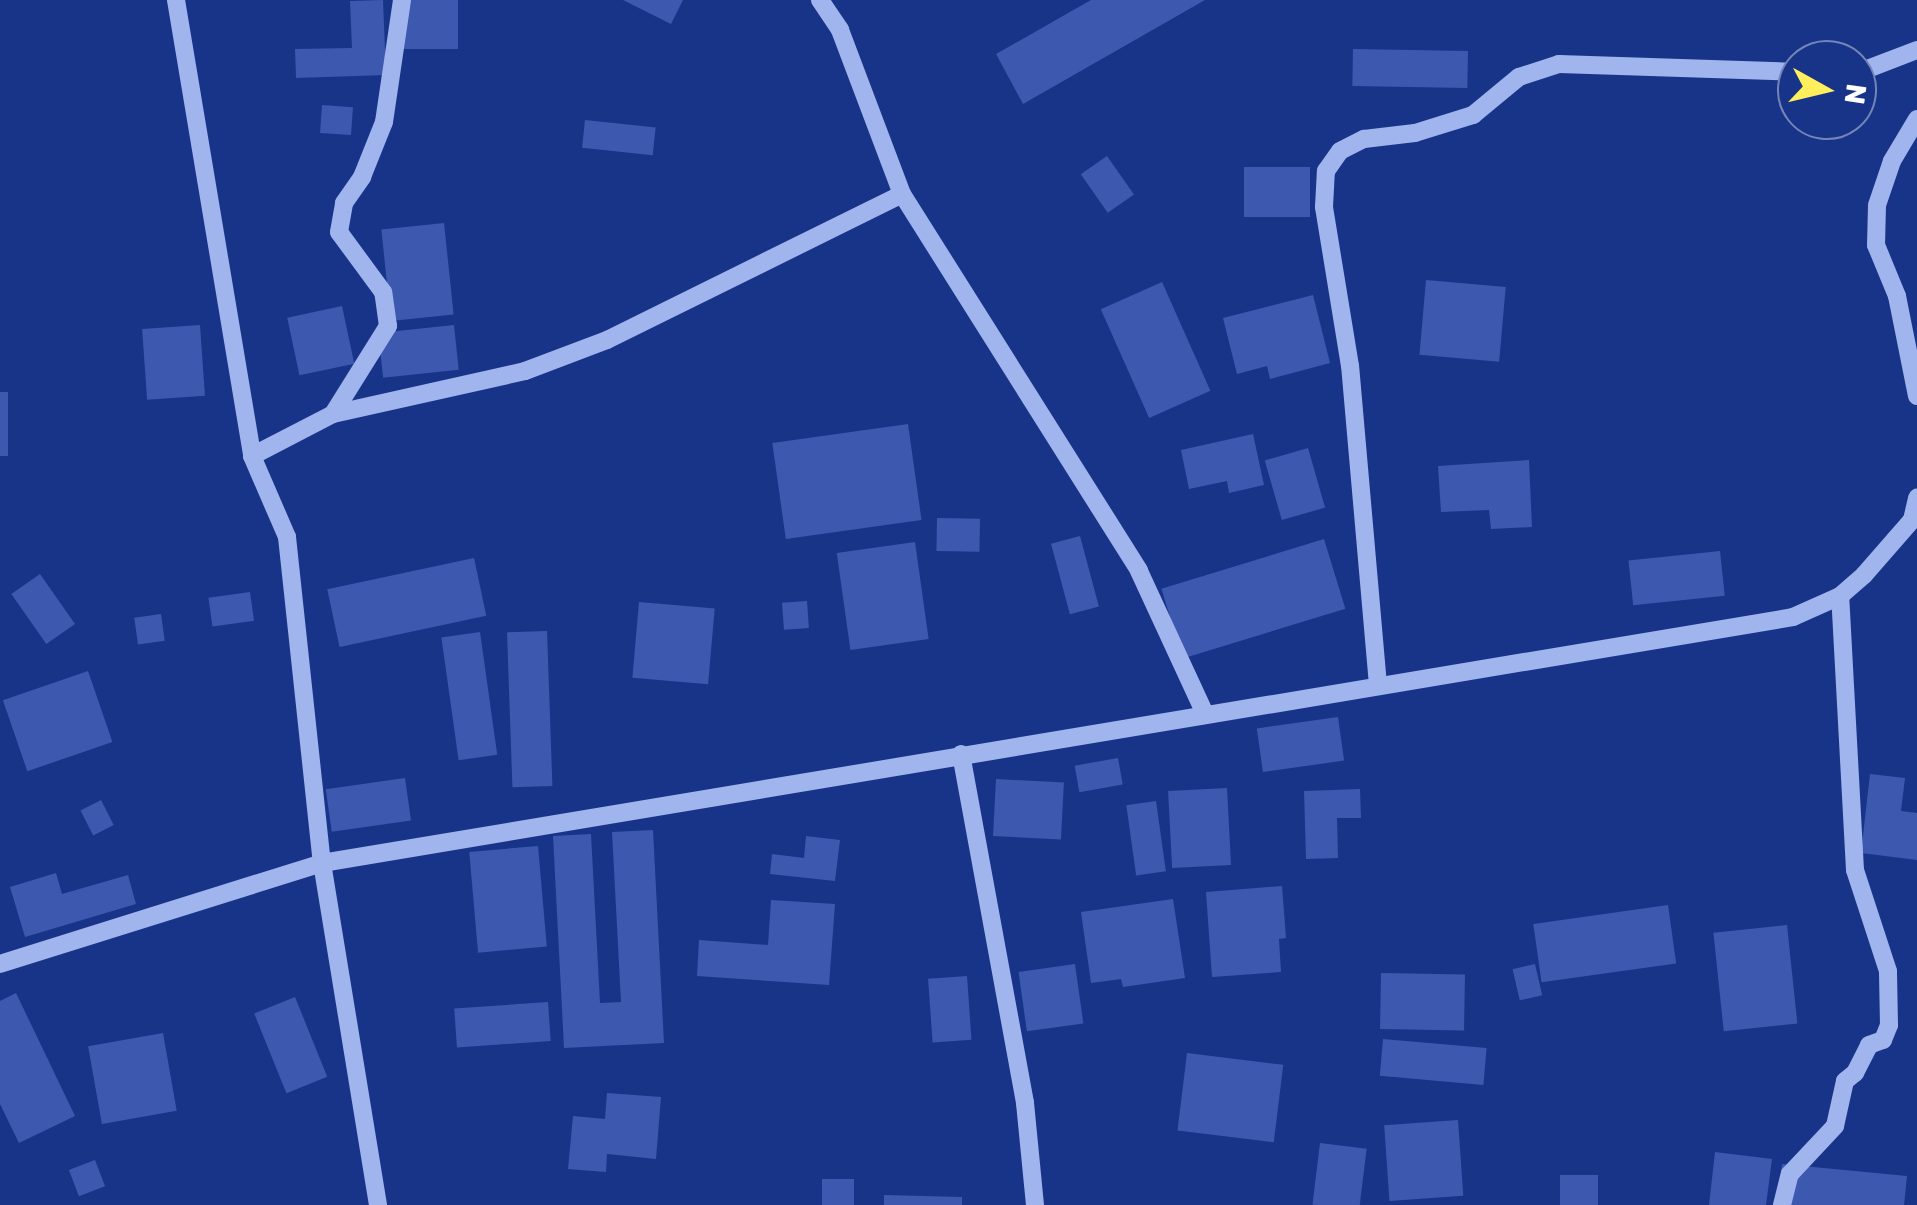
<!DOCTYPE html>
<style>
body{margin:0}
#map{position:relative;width:1917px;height:1205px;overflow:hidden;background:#183488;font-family:Rubik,sans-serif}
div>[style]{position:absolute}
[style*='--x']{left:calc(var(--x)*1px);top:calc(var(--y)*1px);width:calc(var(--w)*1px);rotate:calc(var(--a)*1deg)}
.building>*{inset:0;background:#3d59af;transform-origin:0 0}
.minor>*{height:18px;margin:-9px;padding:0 9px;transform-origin:9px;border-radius:9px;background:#a0b4ed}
span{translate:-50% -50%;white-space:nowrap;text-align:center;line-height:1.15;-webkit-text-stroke:10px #183488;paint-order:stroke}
.north{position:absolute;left:1777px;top:40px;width:100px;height:100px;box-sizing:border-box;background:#183488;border:2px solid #7485b8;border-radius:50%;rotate:98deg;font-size:28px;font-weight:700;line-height:40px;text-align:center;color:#fff}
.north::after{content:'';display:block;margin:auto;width:35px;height:45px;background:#ffef5c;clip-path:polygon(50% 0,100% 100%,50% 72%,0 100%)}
</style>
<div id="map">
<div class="building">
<i style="clip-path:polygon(383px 0,386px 75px,296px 78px,295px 49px,352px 48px,350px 1px)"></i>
<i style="left:394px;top:0;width:64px;height:49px"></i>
<i style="clip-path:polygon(623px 0,683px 0,671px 24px)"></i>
<i style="clip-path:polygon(1091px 0,1205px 0,1023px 104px,996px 54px)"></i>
<i style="left:1353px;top:49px;width:115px;height:37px;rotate:1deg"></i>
<i style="left:322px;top:105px;width:31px;height:28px;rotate:4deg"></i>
<i style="left:585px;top:120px;width:71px;height:28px;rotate:6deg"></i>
<i style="left:1107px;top:156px;width:47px;height:32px;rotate:55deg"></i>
<i style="left:1244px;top:167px;width:66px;height:50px"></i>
<i style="left:444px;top:223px;width:92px;height:63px;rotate:84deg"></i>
<i style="left:1426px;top:280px;width:80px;height:75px;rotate:5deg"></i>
<i style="left:1162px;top:282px;width:119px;height:67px;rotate:66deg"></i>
<i style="clip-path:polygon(1313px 295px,1330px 363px,1270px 379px,1267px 366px,1237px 374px,1223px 318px)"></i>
<i style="left:342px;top:306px;width:59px;height:56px;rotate:78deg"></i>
<i style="left:200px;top:325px;width:71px;height:58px;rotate:86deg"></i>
<i style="left:454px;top:325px;width:45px;height:76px;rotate:84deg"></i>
<i style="left:0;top:392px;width:8px;height:64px"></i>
<i style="left:908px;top:424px;width:97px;height:137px;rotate:82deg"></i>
<i style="clip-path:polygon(1253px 434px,1264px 485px,1229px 493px,1227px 481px,1189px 489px,1181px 450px)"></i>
<i style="left:1308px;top:448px;width:62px;height:45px;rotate:74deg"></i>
<i style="clip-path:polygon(1529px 460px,1532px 527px,1491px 529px,1489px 510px,1441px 512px,1438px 466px)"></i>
<i style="left:937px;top:518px;width:43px;height:33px;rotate:1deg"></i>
<i style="left:1080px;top:536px;width:73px;height:30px;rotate:75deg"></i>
<i style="left:1324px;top:539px;width:73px;height:170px;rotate:73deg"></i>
<i style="left:915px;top:542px;width:98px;height:79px;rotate:82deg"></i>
<i style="left:1720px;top:551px;width:45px;height:92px;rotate:84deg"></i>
<i style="left:474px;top:558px;width:59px;height:150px;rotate:78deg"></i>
<i style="left:40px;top:574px;width:61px;height:35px;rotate:55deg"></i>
<i style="left:250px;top:592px;width:29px;height:42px;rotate:82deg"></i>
<i style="left:807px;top:601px;width:27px;height:25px;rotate:86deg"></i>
<i style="left:639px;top:602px;width:76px;height:76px;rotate:5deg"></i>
<i style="left:161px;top:614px;width:27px;height:27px;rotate:82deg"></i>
<i style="left:547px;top:631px;width:155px;height:40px;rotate:88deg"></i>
<i style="left:480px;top:632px;width:124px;height:39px;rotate:82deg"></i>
<i style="left:88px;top:671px;width:75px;height:90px;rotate:71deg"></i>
<i style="left:1338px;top:717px;width:44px;height:82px;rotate:82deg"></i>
<i style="left:1118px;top:758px;width:27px;height:44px;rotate:80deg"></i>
<i style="clip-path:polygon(1870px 774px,1905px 778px,1901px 811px,1917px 813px,1917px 860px,1861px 853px)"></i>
<i style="left:405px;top:778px;width:43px;height:80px;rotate:82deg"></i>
<i style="left:996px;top:779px;width:68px;height:57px;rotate:3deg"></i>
<i style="left:1227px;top:788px;width:77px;height:59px;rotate:87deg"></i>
<i style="clip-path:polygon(1360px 789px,1361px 818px,1337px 818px,1338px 858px,1306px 859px,1304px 791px)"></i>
<i style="left:101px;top:800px;width:28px;height:23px;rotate:63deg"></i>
<i style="left:1156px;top:801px;width:71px;height:30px;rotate:82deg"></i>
<i style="clip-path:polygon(653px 830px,664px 1043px,564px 1048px,553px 836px,591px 834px,600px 1003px,621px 1002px,612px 832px)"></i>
<i style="clip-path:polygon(806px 836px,840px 840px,835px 881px,770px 874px,772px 854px,804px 858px)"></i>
<i style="left:538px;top:846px;width:101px;height:69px;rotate:85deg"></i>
<i style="clip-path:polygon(56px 873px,62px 894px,128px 875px,136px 904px,25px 937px,10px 887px)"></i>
<i style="clip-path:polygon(1282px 886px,1286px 938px,1279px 939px,1281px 972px,1212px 977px,1206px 892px)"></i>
<i style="clip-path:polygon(1173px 899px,1185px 978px,1123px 987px,1121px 979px,1091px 983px,1081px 912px)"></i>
<i style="clip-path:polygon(771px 900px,835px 904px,829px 985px,697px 976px,699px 940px,768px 945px)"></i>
<i style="left:1668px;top:905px;width:59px;height:136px;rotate:82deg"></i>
<i style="left:1787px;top:925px;width:99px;height:74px;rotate:84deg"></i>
<i style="left:1075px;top:964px;width:60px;height:57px;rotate:82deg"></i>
<i style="left:1535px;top:964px;width:32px;height:23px;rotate:77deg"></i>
<i style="left:1381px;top:973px;width:84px;height:56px;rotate:1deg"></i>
<i style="left:967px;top:976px;width:64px;height:39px;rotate:86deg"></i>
<i style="clip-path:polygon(16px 993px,75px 1116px,19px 1143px,0 1104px,0 1001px)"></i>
<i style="left:295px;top:997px;width:86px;height:44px;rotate:68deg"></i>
<i style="left:548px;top:1002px;width:39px;height:94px;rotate:86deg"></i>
<i style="left:163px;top:1033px;width:79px;height:76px;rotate:80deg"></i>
<i style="left:1383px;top:1039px;width:104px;height:37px;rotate:5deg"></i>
<i style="left:1187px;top:1053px;width:97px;height:78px;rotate:7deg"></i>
<i style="clip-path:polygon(607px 1093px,661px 1097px,656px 1159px,607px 1154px,606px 1172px,568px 1169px,573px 1116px,605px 1119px)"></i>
<i style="left:1458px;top:1120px;width:76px;height:74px;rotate:86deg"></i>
<i style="left:1320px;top:1143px;width:47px;height:62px;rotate:7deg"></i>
<i style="clip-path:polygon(1715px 1152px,1772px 1159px,1766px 1205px,1709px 1205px)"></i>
<i style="left:95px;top:1160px;width:28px;height:28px;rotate:69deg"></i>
<i style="clip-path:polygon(1782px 1164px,1907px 1176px,1904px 1205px,1778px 1205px)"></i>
<i style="left:1560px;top:1175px;width:38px;height:30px"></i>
<i style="left:822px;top:1179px;width:32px;height:26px"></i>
<i style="clip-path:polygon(884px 1195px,962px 1197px,962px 1205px,884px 1205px)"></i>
</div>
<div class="minor">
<i style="--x:176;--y:0;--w:462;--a:80.5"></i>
<i style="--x:252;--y:456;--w:88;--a:66.6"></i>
<i style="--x:287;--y:537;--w:328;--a:83.9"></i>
<i style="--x:322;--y:863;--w:347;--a:80.7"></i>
<i style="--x:820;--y:0;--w:36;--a:56"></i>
<i style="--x:840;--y:30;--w:175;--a:69.3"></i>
<i style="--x:902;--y:194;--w:445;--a:57.8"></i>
<i style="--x:1139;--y:571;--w:157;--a:65.2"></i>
<i style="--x:1857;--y:73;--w:64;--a:-21"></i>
<i style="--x:1917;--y:119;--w:49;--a:120.8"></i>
<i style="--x:1892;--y:161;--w:46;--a:108.8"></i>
<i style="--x:1877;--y:205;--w:40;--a:91.4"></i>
<i style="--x:1876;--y:245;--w:55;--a:67.6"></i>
<i style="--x:1897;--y:296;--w:102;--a:78.7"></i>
<i style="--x:333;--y:414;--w:104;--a:-58"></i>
<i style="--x:388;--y:326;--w:34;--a:-98"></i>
<i style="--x:383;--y:292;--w:74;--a:-126.3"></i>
<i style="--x:339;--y:232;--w:29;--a:-80"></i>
<i style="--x:344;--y:203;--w:32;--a:-55"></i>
<i style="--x:362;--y:177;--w:59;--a:-68.2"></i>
<i style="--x:384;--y:122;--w:123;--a:-81.6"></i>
<i style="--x:252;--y:456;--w:91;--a:-27.4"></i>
<i style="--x:333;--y:414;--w:197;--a:-12.6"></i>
<i style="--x:525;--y:371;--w:88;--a:-20.7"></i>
<i style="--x:607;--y:340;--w:329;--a:-26.3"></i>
<i style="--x:1378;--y:685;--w:320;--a:-95"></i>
<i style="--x:1350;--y:366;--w:161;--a:-99.3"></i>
<i style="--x:1324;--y:207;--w:36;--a:-87"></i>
<i style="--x:1326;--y:171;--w:24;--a:-55"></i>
<i style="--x:1340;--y:151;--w:27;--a:-27"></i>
<i style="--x:1364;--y:139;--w:51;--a:-6.7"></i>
<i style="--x:1415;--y:133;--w:61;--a:-17.2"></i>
<i style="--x:1473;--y:115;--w:60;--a:-39.6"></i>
<i style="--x:1519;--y:77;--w:42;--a:-18"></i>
<i style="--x:1559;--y:64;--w:238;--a:1.9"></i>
<i style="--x:961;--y:754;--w:355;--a:79.6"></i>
<i style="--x:1025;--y:1103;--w:102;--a:84.4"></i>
<i style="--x:0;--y:964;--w:337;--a:-17.4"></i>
<i style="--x:322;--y:863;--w:1491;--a:-9.49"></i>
<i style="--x:1793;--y:617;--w:51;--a:-24.1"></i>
<i style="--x:1840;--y:596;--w:32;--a:-41"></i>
<i style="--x:1864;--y:575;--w:73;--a:-48.9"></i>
<i style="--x:1912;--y:520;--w:23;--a:-77"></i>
<i style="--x:1782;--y:1205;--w:32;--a:-76"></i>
<i style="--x:1790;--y:1174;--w:66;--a:-46.8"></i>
<i style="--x:1835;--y:1126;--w:46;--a:-77.5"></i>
<i style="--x:1845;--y:1081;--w:13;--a:-39"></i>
<i style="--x:1855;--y:1073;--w:31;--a:-63"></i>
<i style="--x:1869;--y:1045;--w:15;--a:-20"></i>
<i style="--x:1883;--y:1040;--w:16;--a:-68"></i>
<i style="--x:1889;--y:1025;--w:54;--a:-91.1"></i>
<i style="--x:1888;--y:971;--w:106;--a:-108.1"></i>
<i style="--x:1855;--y:870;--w:274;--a:-93.1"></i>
</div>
<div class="north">N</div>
</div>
